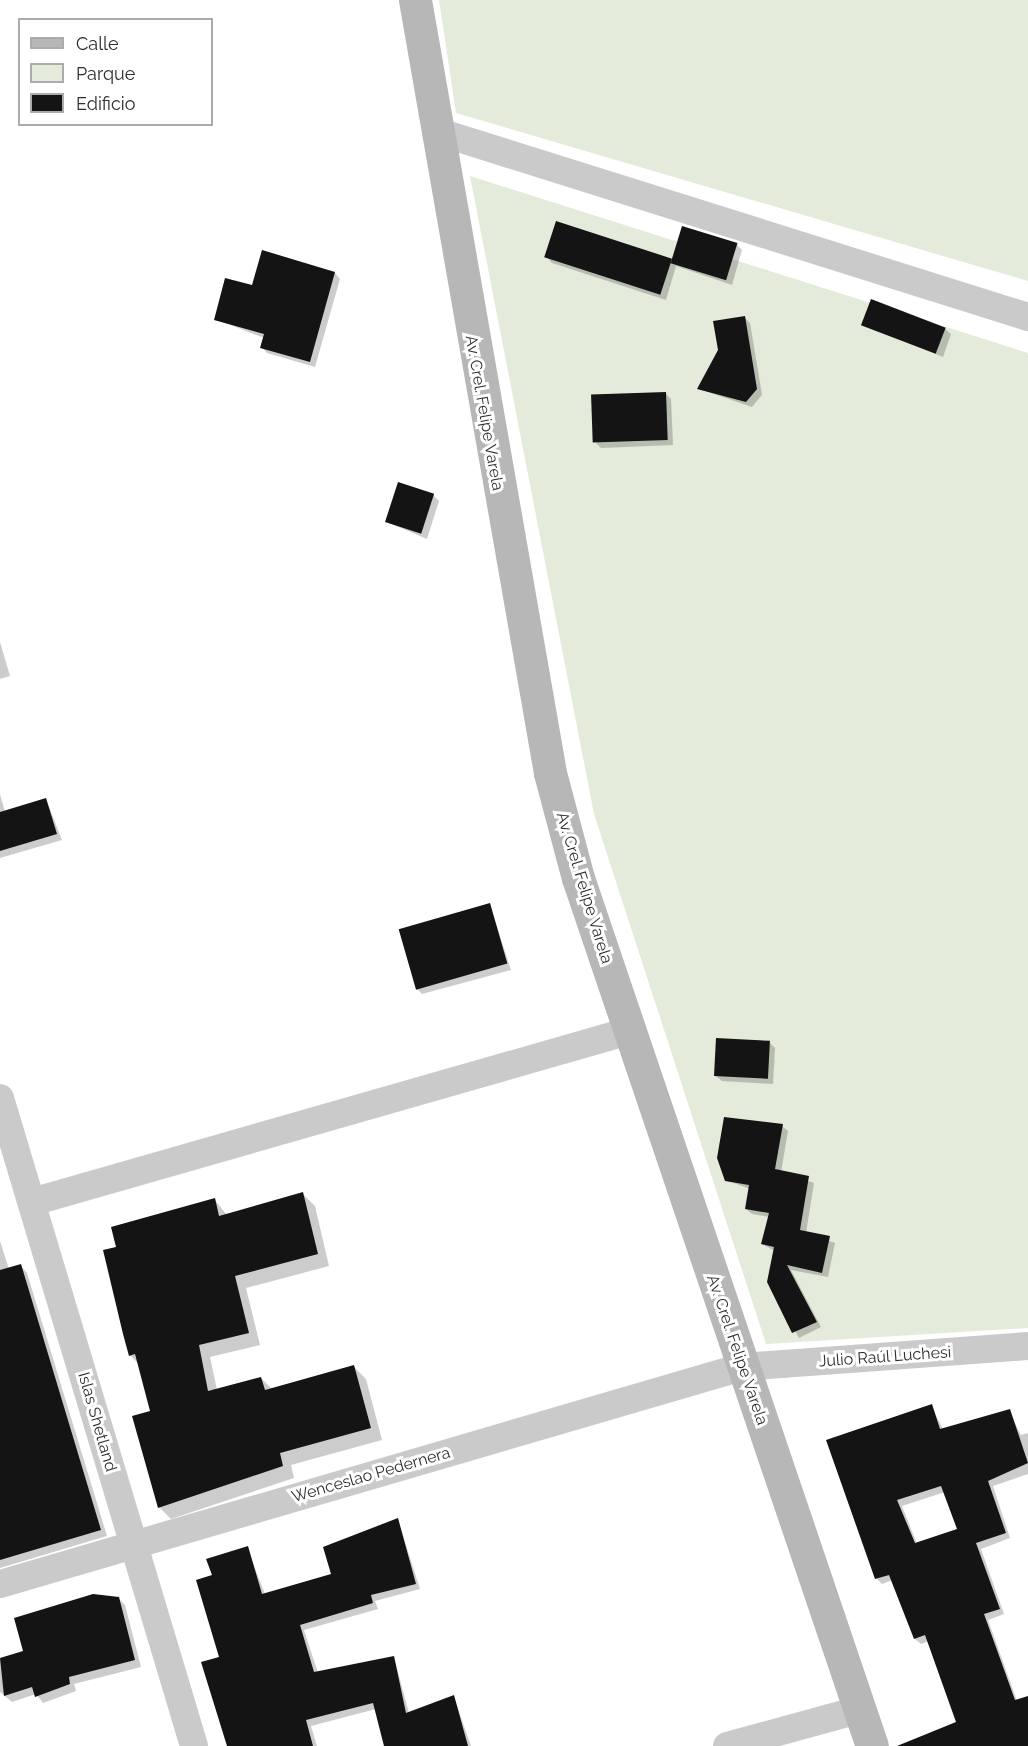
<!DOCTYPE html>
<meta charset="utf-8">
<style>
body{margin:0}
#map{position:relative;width:1028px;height:1746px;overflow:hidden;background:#fff;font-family:Raleway,sans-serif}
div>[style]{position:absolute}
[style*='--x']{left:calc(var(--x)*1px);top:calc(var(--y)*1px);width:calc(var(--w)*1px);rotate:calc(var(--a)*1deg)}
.green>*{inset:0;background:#e4ebdb}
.shadow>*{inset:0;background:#0003}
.building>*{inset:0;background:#141414;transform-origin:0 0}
.minor>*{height:28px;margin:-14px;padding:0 14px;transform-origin:14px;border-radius:14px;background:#cacaca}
.secondary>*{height:33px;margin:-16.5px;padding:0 16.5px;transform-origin:16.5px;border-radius:16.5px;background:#b7b7b7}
span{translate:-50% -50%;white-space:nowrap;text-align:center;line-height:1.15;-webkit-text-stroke:6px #fff;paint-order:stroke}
.street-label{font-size:16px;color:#2d2d2d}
.legend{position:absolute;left:18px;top:18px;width:195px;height:108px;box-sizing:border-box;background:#fff;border:2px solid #ababab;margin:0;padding:8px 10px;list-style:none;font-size:18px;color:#2d2d2d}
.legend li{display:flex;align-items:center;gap:12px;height:30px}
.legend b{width:30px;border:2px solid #ababab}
</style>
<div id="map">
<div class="green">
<i style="clip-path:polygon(439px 0,1028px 0,1028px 281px,456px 113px)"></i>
<i style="clip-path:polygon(470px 176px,1028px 353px,1028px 1328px,766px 1344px,594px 814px)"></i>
</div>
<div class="shadow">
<i style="clip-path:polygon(557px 223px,673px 261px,736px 244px,742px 250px,732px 285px,676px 266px,666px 300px,552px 263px,547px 257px)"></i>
<i style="clip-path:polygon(335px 273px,340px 279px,315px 367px,267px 353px,262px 347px,264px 338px,215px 319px,253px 287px)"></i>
<i style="clip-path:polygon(745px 318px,750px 323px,762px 395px,752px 407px,699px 389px)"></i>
<i style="clip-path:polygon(863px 324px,945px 329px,951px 334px,943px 357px)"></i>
<i style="clip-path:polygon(666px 394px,671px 399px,673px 445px,601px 448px,596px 443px)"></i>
<i style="clip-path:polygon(433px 495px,439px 501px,427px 539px,387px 522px)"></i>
<i style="clip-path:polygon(0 642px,10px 676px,0 679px)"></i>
<i style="clip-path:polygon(0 794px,5px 812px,46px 799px,62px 840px,0 858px)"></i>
<i style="clip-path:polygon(490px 905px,511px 970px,422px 994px,416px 988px)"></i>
<i style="clip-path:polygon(770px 1043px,775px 1048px,773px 1084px,722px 1081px,716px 1076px)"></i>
<i style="clip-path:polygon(782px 1126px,788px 1131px,781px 1172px,814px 1183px,806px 1233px,835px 1243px,828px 1277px,791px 1270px,821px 1327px,799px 1338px,768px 1282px,775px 1251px,762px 1244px,769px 1217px,752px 1214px,746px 1209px,750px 1189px,726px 1180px)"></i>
<i style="clip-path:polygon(303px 1194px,315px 1206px,329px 1266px,246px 1288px,260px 1345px,210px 1357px,217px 1390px,261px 1378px,272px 1389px,354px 1367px,366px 1379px,382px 1440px,291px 1465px,294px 1478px,171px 1519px,159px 1507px,151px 1412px,139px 1364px,130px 1355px,118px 1248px,214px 1199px,227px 1215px)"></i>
<i style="clip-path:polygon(0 1241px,9px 1269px,21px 1266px,27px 1273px,107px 1536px,0 1568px)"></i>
<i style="clip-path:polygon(evenodd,931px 1406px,943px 1429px,1009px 1411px,1021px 1435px,1028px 1433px,1028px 1474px,993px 1486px,1010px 1538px,981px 1549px,1004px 1614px,988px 1620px,1017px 1701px,1028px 1697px,1028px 1746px,936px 1746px,931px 1732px,958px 1723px,929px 1641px,921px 1644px,915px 1639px,893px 1580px,882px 1584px,877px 1579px,828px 1441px,931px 1406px,945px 1492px,959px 1530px,917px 1544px,902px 1506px,945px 1492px)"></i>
<i style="clip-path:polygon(398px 1520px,420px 1589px,375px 1601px,378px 1609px,304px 1630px,318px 1673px,394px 1657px,409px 1713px,454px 1697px,471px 1746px,385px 1746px,376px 1709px,311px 1726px,317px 1746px,229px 1746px,214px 1576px,247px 1548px,265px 1594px,332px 1575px)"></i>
<i style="clip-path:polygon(118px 1598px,125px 1605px,141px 1667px,74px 1684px,76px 1691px,43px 1703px,36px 1694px,12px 1702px,0 1692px,0 1660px,25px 1652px)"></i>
</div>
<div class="building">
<i style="left:556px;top:221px;width:122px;height:38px;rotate:18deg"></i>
<i style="left:682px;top:226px;width:58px;height:39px;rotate:17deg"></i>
<i style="clip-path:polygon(262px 250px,335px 272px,310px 362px,260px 348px,264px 334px,214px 320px,225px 278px,252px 285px)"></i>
<i style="left:871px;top:299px;width:80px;height:28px;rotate:21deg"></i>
<i style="clip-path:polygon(745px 316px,757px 389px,746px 402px,697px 389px,718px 350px,713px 321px)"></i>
<i style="left:666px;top:392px;width:48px;height:75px;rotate:88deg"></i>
<i style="left:398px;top:482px;width:38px;height:42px;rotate:18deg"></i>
<i style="clip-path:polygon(46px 798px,57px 834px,0 851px,0 812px)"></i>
<i style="left:490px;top:903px;width:63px;height:95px;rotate:74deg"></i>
<i style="left:716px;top:1038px;width:54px;height:38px;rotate:3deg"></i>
<i style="clip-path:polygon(724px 1117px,783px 1124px,775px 1169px,809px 1176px,800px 1230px,830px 1236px,822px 1273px,787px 1265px,817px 1322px,792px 1333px,767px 1282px,774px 1247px,761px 1244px,769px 1213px,745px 1209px,749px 1185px,725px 1181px,717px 1158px)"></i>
<i style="clip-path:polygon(303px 1192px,318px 1254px,235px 1276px,249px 1333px,199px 1345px,208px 1391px,261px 1377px,265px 1390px,354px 1365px,371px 1428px,280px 1453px,283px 1466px,158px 1508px,132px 1416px,150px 1411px,135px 1354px,129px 1356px,123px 1334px,103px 1250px,116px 1247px,111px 1227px,215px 1198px,219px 1216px)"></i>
<i style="clip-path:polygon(21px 1264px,101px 1530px,0 1560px,0 1270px)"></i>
<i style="clip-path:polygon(evenodd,932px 1404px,940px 1429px,1010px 1409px,1028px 1463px,988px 1481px,1006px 1533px,976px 1543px,1000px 1609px,984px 1614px,1015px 1700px,1028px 1696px,1028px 1746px,897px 1746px,956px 1722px,925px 1635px,914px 1639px,889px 1575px,875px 1579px,826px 1440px,932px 1404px,941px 1486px,957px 1529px,915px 1543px,897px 1500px,941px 1486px)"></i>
<i style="clip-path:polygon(398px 1518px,416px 1584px,371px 1595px,373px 1603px,300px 1625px,314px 1672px,394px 1656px,406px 1713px,454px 1695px,468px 1746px,384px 1746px,373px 1703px,306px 1720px,313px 1746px,227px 1746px,201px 1662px,219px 1657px,196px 1580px,212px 1575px,206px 1559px,248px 1546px,262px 1594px,331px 1574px,323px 1547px)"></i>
<i style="clip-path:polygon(93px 1594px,119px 1597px,135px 1660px,69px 1677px,70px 1684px,35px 1697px,32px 1687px,4px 1696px,0 1658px,23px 1651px,14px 1618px)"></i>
</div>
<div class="minor">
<i style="--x:436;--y:131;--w:621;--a:17.44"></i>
<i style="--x:0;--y:1098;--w:676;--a:73.33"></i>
<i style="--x:32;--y:1202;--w:621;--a:-15.98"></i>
<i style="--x:0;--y:1584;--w:773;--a:-16.3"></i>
<i style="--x:742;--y:1367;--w:287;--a:-4.2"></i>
<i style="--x:727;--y:1746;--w:137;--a:-15.3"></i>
</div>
<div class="secondary">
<i style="--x:415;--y:0;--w:785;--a:80.09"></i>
<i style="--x:550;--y:773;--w:109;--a:75.1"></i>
<i style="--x:578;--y:878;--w:916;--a:71.29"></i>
</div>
<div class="street-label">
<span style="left:484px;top:413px;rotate:80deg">Av. Crel. Felipe Varela</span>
<span style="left:584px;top:888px;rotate:73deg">Av. Crel. Felipe Varela</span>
<span style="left:737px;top:1350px;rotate:71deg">Av. Crel. Felipe Varela</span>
<span style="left:885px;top:1357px;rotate:-4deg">Julio Raúl Luchesi</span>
<span style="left:97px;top:1422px;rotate:74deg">Islas Shetland</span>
<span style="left:371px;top:1475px;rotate:-16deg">Wenceslao Pedernera</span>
</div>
<ul class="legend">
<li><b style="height:8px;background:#b7b7b7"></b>Calle</li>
<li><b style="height:16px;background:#e4ebdb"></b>Parque</li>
<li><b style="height:16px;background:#141414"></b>Edificio</li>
</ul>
</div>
